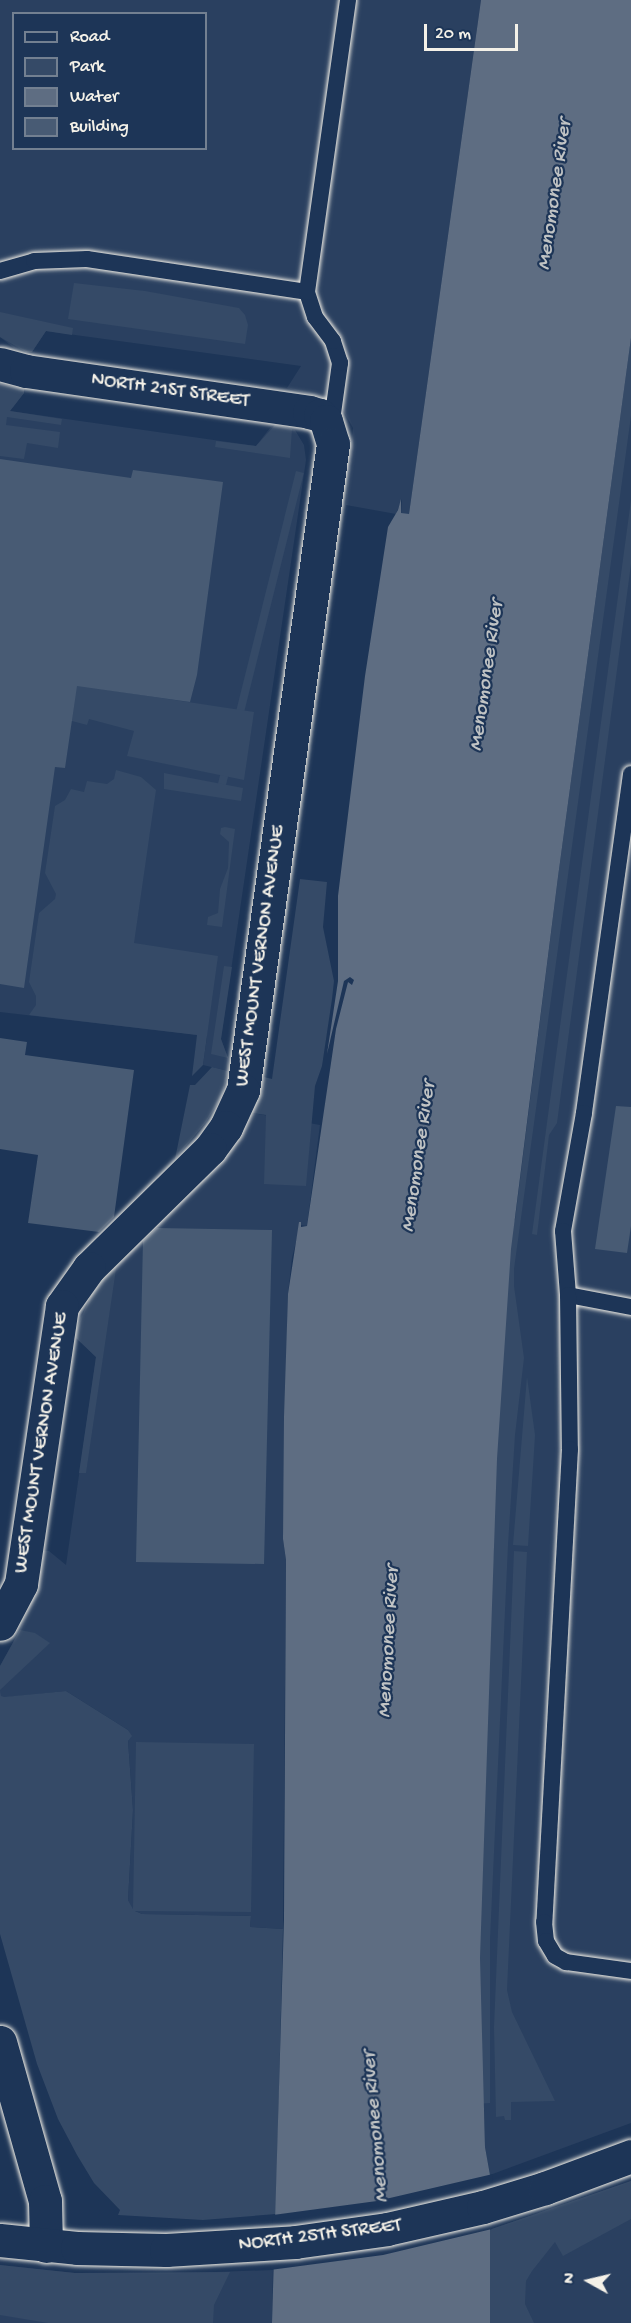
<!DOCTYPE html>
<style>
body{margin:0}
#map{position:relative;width:631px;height:2323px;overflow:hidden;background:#1d3557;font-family:"Gochi Hand",sans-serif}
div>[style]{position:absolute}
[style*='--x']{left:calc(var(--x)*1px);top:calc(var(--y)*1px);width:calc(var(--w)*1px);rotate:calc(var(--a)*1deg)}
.built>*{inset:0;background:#2a4060}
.green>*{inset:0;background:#354a67;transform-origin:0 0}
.water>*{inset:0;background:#5e6d82}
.pier>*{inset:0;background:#1d3557}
.building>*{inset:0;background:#485b74}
.roads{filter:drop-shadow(0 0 2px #f4f1e8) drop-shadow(0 0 2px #f4f1e8)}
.lane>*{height:16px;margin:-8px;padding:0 8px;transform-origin:8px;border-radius:8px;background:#1d3557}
.street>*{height:33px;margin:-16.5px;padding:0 16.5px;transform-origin:16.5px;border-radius:16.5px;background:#1d3557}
.secondary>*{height:33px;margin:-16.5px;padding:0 16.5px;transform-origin:16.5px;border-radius:16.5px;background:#1d3557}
span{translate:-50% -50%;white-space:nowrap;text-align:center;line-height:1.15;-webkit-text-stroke:4.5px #1d3557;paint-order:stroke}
.street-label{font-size:20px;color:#f4f1e8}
.water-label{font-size:21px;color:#c0c3c4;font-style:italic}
.legend{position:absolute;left:12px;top:12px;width:195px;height:138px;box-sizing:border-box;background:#1d3557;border:2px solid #738091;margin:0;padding:8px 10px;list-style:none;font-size:18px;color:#f4f1e8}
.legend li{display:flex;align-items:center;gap:12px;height:30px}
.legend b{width:30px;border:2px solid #738091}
.north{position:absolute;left:559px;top:2251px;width:60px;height:60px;-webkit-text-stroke:4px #1d3557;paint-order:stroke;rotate:278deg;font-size:16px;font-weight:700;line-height:24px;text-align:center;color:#f4f1e8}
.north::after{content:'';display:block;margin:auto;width:21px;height:27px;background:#f4f1e8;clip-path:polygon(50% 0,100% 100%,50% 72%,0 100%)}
.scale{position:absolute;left:424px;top:24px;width:94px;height:27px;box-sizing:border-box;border:3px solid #f4f1e8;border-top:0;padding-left:8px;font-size:18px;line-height:21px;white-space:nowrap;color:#f4f1e8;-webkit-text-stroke:4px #1d3557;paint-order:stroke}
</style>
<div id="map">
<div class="built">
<i style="clip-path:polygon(evenodd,0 0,481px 0,409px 514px,401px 514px,402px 499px,396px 514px,346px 505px,353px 428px,343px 410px,332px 400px,287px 388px,301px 366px,46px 331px,32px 352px,29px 352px,14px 348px,0 337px,0 0,14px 14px,206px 14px,206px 148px,14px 148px,14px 14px)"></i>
<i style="clip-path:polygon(631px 338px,631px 2123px,490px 2175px,485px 2147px,480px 1958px,497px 1459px,511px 1249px)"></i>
<i style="clip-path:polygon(0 384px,24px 389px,24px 393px,10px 411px,256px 446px,270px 428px,277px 425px,295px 430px,304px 445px,306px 460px,221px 1039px,228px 1058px,228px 1071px,203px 1065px,207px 1036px,0 1012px)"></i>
<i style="clip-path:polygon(252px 1113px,320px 1125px,307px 1226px,300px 1225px,292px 1258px,288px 1294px,283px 1539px,286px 1560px,283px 1929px,250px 1927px,251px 1916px,142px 1914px,133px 1910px,128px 1900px,133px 1810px,128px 1741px,131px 1736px,128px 1730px,66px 1691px,0 1698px,0 1666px,20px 1630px,35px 1591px,44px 1551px,49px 1551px,66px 1565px,96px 1357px,76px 1338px,80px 1318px,106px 1274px,221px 1161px)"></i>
<i style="clip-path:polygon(631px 2181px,631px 2323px,490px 2323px,489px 2230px)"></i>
<i style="clip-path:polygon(0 2265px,75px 2273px,133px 2275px,273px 2270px,272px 2323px,0 2323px)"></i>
</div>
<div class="green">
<i style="clip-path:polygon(74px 283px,145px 291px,239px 308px,245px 315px,248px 325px,245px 344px,68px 319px)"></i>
<i style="clip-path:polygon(0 312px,73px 328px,72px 335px,46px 331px,32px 352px,26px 352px,0 337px)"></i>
<i style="clip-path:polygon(631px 338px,631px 416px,514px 1269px,514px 1286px,524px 1358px,515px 1435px,508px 1545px,490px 1940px,490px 2103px,476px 2104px,462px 1851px,493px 1559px,494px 1546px,484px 1546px,508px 1224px,515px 1220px,558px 877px)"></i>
<i style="clip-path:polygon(0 384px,24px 389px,24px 393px,10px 411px,62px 419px,61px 425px,7px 417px,6px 425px,60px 432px,58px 448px,27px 443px,24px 459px,0 456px)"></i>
<i style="clip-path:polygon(275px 425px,292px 429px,290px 458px,215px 447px,216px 441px,256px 446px)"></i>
<i style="left:296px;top:471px;width:8px;height:331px;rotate:14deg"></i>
<i style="clip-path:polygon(631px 500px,631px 564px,557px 1123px,549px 1135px,537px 1235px,532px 1234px)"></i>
<i style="clip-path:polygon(72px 678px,102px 689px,254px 712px,244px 780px,127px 756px,134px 731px,89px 719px,87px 725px,72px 721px)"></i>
<i style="clip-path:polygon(116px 770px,141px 777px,156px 790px,134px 943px,218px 956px,203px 1065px,192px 1076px,197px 1035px,29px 1015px,36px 1005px,36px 996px,29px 982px,39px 913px,55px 899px,56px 894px,45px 873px,55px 806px,65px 800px,71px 789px,84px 792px,87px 781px,107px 784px,114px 779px)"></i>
<i style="clip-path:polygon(164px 773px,243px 788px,241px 801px,164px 789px)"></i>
<i style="clip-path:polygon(225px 827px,235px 829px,222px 927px,207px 925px,208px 917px,218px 913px,220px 889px,228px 868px,229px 842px,220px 834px,221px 828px)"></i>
<i style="clip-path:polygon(300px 879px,327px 882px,323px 927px,334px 981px,332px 999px,322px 1066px,315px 1086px,306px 1186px,264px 1184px,266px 1115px,252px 1113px,264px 1077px,272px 1079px)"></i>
<i style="clip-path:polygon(224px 966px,232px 967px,221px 1039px,228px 1058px,211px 1054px)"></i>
<i style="clip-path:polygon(212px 1067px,228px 1071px,222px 1096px,206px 1122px,175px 1159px,190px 1085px,195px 1085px)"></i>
<i style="clip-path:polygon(117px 1262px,86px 1473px,79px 1473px,96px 1357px,76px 1338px,76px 1330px,92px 1294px)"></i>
<i style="clip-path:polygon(527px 1377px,535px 1435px,528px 1546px,513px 1545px)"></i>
<i style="clip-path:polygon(514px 1551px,527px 1552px,507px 1990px,512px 2012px,555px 2101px,511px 2102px,511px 2120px,505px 2120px,504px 2116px,496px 2117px,494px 2027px)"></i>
<i style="clip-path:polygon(20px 1630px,35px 1633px,50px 1643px,0 1690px,0 1666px)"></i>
<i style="clip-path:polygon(0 1691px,1px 1696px,4px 1697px,66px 1691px,128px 1730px,132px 1736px,128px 1741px,133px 1810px,128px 1900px,133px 1909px,136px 1742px,254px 1744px,251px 1912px,135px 1911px,142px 1914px,251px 1916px,250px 1927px,283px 1929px,276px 2214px,203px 2220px,118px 2215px,120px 2210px,94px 2183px,77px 2155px,58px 2119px,37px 2064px,0 1934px)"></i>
<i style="clip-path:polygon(631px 2181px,631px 2219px,563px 2256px,555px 2242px,532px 2271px,526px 2281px,525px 2304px,534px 2323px,490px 2323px,489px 2230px)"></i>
<i style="clip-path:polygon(0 2265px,75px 2273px,230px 2272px,214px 2305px,213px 2323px,48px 2323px,0 2315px)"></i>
</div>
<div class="water">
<i style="clip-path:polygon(481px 0,631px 0,631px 338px,558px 877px,511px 1249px,497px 1459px,480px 1958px,485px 2147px,490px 2175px,490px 2323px,272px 2323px,284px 1919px,286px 1560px,283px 1539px,284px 1417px,288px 1294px,299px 1222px,301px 1222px,301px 1227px,307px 1226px,336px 1029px,348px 982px,352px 985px,354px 980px,350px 977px,344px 981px,327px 1054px,338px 981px,338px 896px,365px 676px,388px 527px,398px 510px,401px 499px,401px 513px,409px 514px)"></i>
</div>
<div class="pier">
<i style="clip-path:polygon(493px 2174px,492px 2229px,383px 2255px,270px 2270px,273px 2215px,377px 2201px)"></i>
</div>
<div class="building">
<i style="clip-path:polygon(0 459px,131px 478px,133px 470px,223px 482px,197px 675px,190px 702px,77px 686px,65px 768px,55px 767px,24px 988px,0 984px)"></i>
<i style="clip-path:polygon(0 1038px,27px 1042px,25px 1055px,134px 1070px,114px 1217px,99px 1232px,28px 1223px,38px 1155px,0 1149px)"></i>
<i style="clip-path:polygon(616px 1106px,631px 1107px,631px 1226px,627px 1253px,595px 1249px)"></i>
<i style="clip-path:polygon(157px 1228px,272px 1230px,264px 1564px,136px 1562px,143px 1241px)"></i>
</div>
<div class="roads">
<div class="lane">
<i style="--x:0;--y:271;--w:35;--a:-16"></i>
<i style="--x:34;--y:261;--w:53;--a:-2.2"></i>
<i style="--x:87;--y:259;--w:222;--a:8.5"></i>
<i style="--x:331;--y:428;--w:66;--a:-82.1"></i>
<i style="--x:340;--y:363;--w:23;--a:-108"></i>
<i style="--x:333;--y:341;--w:30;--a:-127"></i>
<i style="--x:315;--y:317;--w:26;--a:-108"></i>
<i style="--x:307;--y:292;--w:295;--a:-82"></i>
<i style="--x:631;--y:774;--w:342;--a:97.9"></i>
<i style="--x:584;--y:1113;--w:120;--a:100.1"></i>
<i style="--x:563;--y:1231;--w:64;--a:85.5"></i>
<i style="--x:568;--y:1295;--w:64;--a:10.8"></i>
<i style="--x:568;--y:1295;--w:154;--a:89.3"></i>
<i style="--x:570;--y:1449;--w:474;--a:93.1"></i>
<i style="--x:544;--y:1922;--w:19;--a:84"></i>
<i style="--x:546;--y:1941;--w:17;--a:59"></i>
<i style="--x:555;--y:1956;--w:13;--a:29"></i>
<i style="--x:566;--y:1962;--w:66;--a:7.9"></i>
</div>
<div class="street">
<i style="--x:0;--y:364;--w:27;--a:15"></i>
<i style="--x:26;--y:371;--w:286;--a:8.2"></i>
<i style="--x:309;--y:412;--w:11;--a:15"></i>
<i style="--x:320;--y:415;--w:8;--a:45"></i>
<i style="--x:326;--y:421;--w:24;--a:73"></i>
<i style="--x:333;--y:444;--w:652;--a:97.93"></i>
<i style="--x:243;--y:1090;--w:41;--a:114.7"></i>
<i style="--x:226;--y:1127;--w:27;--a:126"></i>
<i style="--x:210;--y:1149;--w:170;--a:135.5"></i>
<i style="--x:89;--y:1268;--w:47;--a:125.4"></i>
<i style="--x:62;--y:1306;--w:281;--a:98.4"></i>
<i style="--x:21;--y:1584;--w:45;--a:117.7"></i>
<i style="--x:0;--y:2042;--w:165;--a:74.2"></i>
<i style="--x:45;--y:2201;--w:45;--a:88.7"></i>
</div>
<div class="secondary">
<i style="--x:0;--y:2240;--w:77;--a:5.9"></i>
<i style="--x:77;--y:2248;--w:89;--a:1.3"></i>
<i style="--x:166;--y:2250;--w:129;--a:-3.5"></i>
<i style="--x:295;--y:2242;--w:93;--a:-8"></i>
<i style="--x:387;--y:2229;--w:98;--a:-12.9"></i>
<i style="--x:483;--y:2207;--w:65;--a:-17"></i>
<i style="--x:545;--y:2188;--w:92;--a:-20.4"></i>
</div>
</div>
<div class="street-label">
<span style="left:170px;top:391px;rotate:8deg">NORTH 21ST STREET</span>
<span style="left:261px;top:956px;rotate:-82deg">WEST MOUNT VERNON AVENUE</span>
<span style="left:42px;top:1443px;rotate:-81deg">WEST MOUNT VERNON AVENUE</span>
<span style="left:320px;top:2236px;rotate:-7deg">NORTH 25TH STREET</span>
</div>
<div class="water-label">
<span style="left:556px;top:195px;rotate:-82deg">Menomonee River</span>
<span style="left:488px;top:676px;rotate:-82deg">Menomonee River</span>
<span style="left:420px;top:1157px;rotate:-82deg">Menomonee River</span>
<span style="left:390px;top:1642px;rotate:-87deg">Menomonee River</span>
<span style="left:377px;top:2127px;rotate:-95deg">Menomonee River</span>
</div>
<ul class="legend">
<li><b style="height:8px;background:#1d3557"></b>Road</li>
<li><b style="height:16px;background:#354a67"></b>Park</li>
<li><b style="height:16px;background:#5e6d82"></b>Water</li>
<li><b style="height:16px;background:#485b74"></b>Building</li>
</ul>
<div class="north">N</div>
<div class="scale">20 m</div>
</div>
